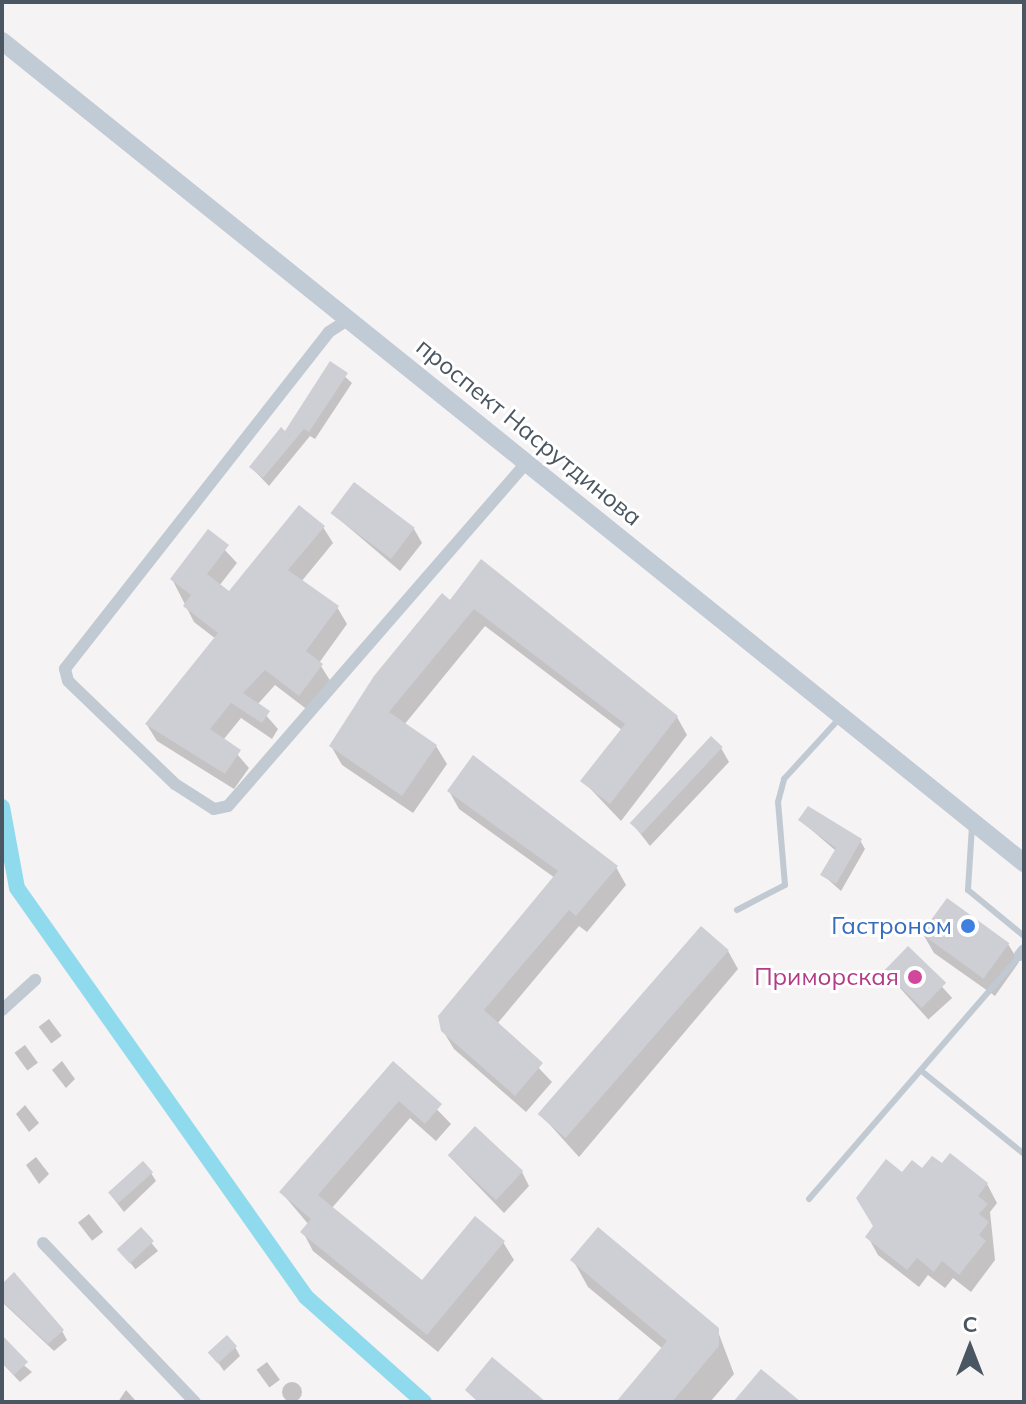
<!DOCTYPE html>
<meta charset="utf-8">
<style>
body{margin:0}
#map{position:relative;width:1026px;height:1404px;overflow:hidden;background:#f5f3f3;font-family:Mulish,sans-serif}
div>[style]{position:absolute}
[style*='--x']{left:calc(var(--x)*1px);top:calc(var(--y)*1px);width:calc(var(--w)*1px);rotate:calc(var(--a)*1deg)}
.shadow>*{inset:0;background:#0003;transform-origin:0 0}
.round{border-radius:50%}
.canal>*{height:16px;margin:-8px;padding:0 8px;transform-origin:8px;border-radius:8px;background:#90daee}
.building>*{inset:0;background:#cdcfd5;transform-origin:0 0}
.lane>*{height:6px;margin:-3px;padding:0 3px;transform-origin:3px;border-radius:3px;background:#c1cad2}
.street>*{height:12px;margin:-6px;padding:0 6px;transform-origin:6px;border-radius:6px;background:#c1cad2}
.secondary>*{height:18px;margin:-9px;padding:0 9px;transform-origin:9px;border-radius:9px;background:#c1cbd6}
.dots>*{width:22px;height:22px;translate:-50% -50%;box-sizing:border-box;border:4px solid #fff;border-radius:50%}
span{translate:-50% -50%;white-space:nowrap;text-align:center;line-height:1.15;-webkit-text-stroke:6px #fff;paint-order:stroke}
.street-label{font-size:24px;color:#4a5661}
.shop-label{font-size:24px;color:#366cbe}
.right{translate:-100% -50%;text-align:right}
.hotel-label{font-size:24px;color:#b23c85}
.frame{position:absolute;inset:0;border:4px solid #4a5661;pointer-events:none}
.north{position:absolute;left:930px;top:1308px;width:80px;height:80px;-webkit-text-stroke:6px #fff;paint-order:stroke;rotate:0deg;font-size:22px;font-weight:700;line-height:32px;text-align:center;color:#4a5661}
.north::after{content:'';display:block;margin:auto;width:28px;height:36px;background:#4a5661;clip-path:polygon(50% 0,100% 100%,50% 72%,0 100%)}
</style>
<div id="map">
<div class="shadow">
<i style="clip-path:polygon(331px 364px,352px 383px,315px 439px,310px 436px,269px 486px,251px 467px,286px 434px)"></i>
<i style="clip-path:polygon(333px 514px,414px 529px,422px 543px,400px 571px)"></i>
<i style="clip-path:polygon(323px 527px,333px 543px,301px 582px,337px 607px,347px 624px,319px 663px,331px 682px,309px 711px,275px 685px,257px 705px,278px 729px,272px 739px,241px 718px,224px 739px,249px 768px,234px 789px,157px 741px,147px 725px,216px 639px,194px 622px,172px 579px,208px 532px,237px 563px,219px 586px,229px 594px)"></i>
<i style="clip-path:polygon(481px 562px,677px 717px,687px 735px,621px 821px,583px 781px,622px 730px,485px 626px,404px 725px,436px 746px,447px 764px,413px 813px,342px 765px,331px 746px)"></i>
<i style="clip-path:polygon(721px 748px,729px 762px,650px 846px,632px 823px)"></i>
<i style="clip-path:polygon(449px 791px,616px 867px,626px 885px,587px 932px,579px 926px,497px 1024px,552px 1082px,526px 1112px,454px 1049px,443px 1031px,555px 878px,459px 809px)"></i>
<i style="clip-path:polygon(800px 820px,860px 840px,865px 849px,841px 891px,823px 875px,836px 851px)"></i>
<i style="clip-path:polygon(923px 934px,1008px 944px,1019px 962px,995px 996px,934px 953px)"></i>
<i style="left:908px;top:949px;width:66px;height:32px;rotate:48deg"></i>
<i style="clip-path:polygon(728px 951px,738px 969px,579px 1157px,542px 1116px)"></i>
<i style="left:49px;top:1019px;width:21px;height:13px;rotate:53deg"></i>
<i style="left:25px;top:1045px;width:22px;height:13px;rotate:54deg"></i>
<i style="clip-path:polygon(62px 1061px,75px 1079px,66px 1088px,52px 1070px)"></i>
<i style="clip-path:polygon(393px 1064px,451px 1124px,436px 1141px,410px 1118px,331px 1209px,422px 1283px,503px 1242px,514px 1260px,438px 1352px,313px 1251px,303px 1232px,309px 1225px,282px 1193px)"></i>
<i style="clip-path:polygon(25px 1105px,39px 1123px,29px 1132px,16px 1114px)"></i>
<i style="clip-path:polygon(449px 1156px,522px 1172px,529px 1186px,504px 1213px)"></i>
<i style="clip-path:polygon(36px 1157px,49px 1174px,39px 1184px,26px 1165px)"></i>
<i style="clip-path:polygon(923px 1171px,987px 1184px,997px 1203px,990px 1212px,995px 1260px,971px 1292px,953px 1278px,945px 1288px,928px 1275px,919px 1287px,878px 1255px,868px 1237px,903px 1175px)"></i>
<i style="clip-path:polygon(151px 1173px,156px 1181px,124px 1212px,110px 1194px)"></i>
<i style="left:89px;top:1214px;width:23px;height:14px;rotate:52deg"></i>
<i style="left:141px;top:1230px;width:27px;height:29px;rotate:51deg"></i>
<i style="clip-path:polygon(573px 1260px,717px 1329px,734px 1374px,710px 1402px,619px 1402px,663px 1349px,588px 1287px)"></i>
<i style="clip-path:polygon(2px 1287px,62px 1331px,67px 1340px,54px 1351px,2px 1302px)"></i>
<i style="clip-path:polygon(2px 1347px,32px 1372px,20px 1382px,2px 1363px)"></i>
<i style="clip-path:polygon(235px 1347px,240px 1356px,224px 1371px,211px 1353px)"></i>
<i style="left:267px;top:1362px;width:22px;height:13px;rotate:54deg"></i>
<i class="round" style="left:282px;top:1382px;width:20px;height:20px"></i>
<i style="clip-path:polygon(126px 1390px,135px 1400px,136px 1402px,118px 1402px)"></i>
</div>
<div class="canal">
<i style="--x:2;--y:807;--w:82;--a:79.5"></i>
<i style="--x:17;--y:888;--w:501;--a:54.75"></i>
<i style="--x:306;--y:1297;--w:158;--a:41.7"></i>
</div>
<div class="building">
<i style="clip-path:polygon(330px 361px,348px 373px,309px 432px,304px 429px,263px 478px,249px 467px,281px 427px,285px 431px)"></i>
<i style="left:354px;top:482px;width:76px;height:39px;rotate:37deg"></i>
<i style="clip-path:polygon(299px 505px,325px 526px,288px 570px,339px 606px,306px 651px,323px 664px,299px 696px,265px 670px,243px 693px,270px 711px,262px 723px,231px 703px,210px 729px,241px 750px,225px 774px,145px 724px,218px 633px,183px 606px,191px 595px,170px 579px,208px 529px,229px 545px,207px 574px,229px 591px)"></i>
<i style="clip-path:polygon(481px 559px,678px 716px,610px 804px,580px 781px,625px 724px,474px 609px,389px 712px,437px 745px,402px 796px,329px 746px,374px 676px,442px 593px,450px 600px)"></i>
<i style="left:711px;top:736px;width:16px;height:119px;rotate:43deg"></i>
<i style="clip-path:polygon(473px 755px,618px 866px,576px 916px,569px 910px,484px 1010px,543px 1063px,515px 1096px,441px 1031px,438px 1016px,558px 871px,447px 791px)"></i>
<i style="clip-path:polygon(808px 806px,862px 839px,836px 884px,820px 875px,836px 848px,798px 820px)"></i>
<i style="left:947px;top:898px;width:77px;height:44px;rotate:36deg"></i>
<i style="left:701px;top:926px;width:37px;height:249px;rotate:41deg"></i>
<i style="left:908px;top:946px;width:53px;height:35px;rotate:44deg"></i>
<i style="clip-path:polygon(393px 1061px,442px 1104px,425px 1124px,399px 1101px,318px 1195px,422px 1280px,475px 1216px,505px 1241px,427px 1335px,300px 1232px,311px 1219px,279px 1192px)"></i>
<i style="left:475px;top:1126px;width:66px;height:40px;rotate:43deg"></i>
<i style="clip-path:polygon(950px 1153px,988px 1183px,978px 1196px,988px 1204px,979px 1214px,989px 1222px,979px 1235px,986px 1241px,959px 1275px,942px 1261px,934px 1272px,917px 1258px,907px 1270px,865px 1237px,873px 1226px,856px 1198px,886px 1159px,902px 1172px,912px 1160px,922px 1168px,932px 1156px,942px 1163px)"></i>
<i style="left:143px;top:1161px;width:15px;height:47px;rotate:48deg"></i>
<i style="left:141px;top:1227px;width:19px;height:33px;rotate:47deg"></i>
<i style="clip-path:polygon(598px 1227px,719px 1328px,719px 1346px,672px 1402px,616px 1402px,667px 1341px,570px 1260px)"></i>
<i style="clip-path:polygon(14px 1272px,64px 1330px,48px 1344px,2px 1301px,2px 1284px)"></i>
<i style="clip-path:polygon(2px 1335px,28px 1362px,14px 1375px,2px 1362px)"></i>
<i style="left:227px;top:1335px;width:15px;height:26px;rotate:48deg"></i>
<i style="clip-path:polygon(492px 1357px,546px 1402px,478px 1402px,465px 1390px)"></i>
<i style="clip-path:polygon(761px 1369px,801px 1402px,733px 1402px)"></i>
</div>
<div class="lane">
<i style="--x:972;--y:826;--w:64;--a:93.6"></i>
<i style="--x:968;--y:890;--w:72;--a:39.4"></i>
<i style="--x:737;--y:910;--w:54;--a:-27.5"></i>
<i style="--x:785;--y:885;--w:83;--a:-94.8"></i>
<i style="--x:778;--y:802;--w:24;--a:-75"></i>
<i style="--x:784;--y:779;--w:81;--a:-47.5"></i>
<i style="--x:924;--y:1073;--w:129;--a:39"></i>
<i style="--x:809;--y:1199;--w:323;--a:-49.1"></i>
</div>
<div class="street">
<i style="--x:349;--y:319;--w:24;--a:147"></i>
<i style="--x:329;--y:332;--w:428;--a:128.1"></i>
<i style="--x:65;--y:669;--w:12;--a:76"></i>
<i style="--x:68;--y:681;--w:149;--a:43.9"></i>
<i style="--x:175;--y:784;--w:46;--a:32.7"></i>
<i style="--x:214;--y:809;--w:14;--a:-12"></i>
<i style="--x:228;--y:806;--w:457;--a:-49"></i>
<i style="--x:1020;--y:955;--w:6;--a:-51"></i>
<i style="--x:2;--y:1010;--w:45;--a:-42.3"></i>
<i style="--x:43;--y:1243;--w:220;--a:46.3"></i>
</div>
<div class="secondary">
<i style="--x:2;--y:41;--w:1312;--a:38.81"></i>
</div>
<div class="dots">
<i style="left:968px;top:926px;background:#3f7fe0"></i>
<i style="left:915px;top:977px;background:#d1479c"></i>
</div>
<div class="street-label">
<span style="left:529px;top:432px;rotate:39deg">проспект Насрутдинова</span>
</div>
<div class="shop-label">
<span class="right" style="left:952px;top:926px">Гастроном</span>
</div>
<div class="hotel-label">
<span class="right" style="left:899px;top:977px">Приморская</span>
</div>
<div class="frame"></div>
<div class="north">С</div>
</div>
